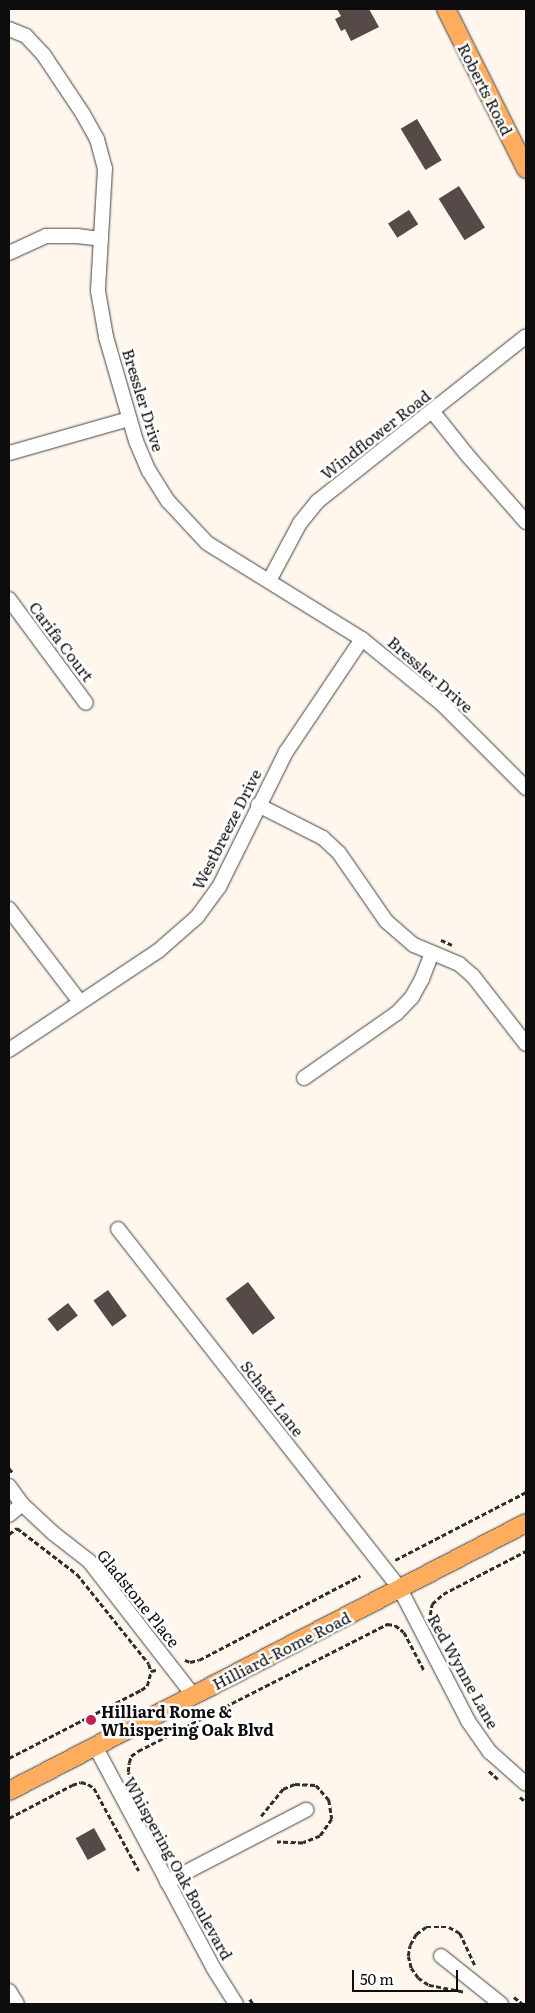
<!DOCTYPE html>
<style>
body{margin:0}
#map{position:relative;width:535px;height:2013px;overflow:hidden;background:#fff7ed;font-family:Literata,serif}
div>[style]{position:absolute}
[style*='--x']{left:calc(var(--x)*1px);top:calc(var(--y)*1px);width:calc(var(--w)*1px);rotate:calc(var(--a)*1deg)}
.building>*{inset:0;background:#564a49;transform-origin:0 0}
.path>*{height:2.5px;margin-top:-1.25px;transform-origin:0;background:repeating-linear-gradient(90deg,#2f2f2f 0 5px,transparent 0 7.5px)}
.roads{filter:drop-shadow(0 0 1px #404040) drop-shadow(0 0 1px #404040)}
.minor>*{height:14px;margin:-7px;padding:0 7px;transform-origin:7px;border-radius:7px;background:#fff}
.major>*{height:18px;margin:-9px;padding:0 9px;transform-origin:9px;border-radius:9px;background:#feac5e}
.dots>*{width:14px;height:14px;translate:-50% -50%;box-sizing:border-box;border:2px solid #fff;border-radius:50%}
span{translate:-50% -50%;white-space:nowrap;text-align:center;line-height:1.15;-webkit-text-stroke:5px #fff;paint-order:stroke}
.street-label{font-size:16px;color:#0d0d0d}
.poi-label{font-size:16px;color:#0d0d0d;font-weight:700}
.left{translate:0 -50%;text-align:left}
.frame{position:absolute;inset:0;border:10px solid #0d0d0d;pointer-events:none}
.scale{position:absolute;left:352px;top:1970px;width:106px;height:22px;box-sizing:border-box;border:2px solid #0d0d0d;border-top:0;padding-left:6px;font-size:15px;line-height:18px;white-space:nowrap;color:#0d0d0d;-webkit-text-stroke:4px #fff;paint-order:stroke}
</style>
<div id="map">
<div class="building">
<i style="clip-path:polygon(337px 9px,369px 9px,379px 27px,351px 41px,345px 29px,341px 31px,335px 19px,341px 16px)"></i>
<i style="left:417px;top:119px;width:48px;height:19px;rotate:59deg"></i>
<i style="left:459px;top:186px;width:49px;height:24px;rotate:58deg"></i>
<i style="left:409px;top:210px;width:17px;height:25px;rotate:57deg"></i>
<i style="left:248px;top:1282px;width:45px;height:28px;rotate:53deg"></i>
<i style="left:108px;top:1290px;width:32px;height:18px;rotate:54deg"></i>
<i style="left:68px;top:1303px;width:16px;height:26px;rotate:52deg"></i>
<i style="left:94px;top:1828px;width:25px;height:21px;rotate:61deg"></i>
</div>
<div class="path">
<i style="--x:441;--y:940;--w:12;--a:24"></i>
<i style="--x:9;--y:1468;--w:6;--a:51"></i>
<i style="--x:9;--y:1534;--w:10;--a:-37"></i>
<i style="--x:17;--y:1528;--w:76;--a:37.5"></i>
<i style="--x:77;--y:1574;--w:115;--a:51.3"></i>
<i style="--x:149;--y:1664;--w:7;--a:74"></i>
<i style="--x:151;--y:1671;--w:5;--a:-11"></i>
<i style="--x:395;--y:1560;--w:148;--a:-27.4"></i>
<i style="--x:430;--y:1615;--w:11;--a:-80"></i>
<i style="--x:432;--y:1604;--w:15;--a:-42"></i>
<i style="--x:443;--y:1594;--w:93;--a:-27.4"></i>
<i style="--x:185;--y:1660;--w:5;--a:22"></i>
<i style="--x:190;--y:1662;--w:9;--a:-13"></i>
<i style="--x:199;--y:1660;--w:182;--a:-27.6"></i>
<i style="--x:9;--y:1758;--w:148;--a:-27.3"></i>
<i style="--x:141;--y:1690;--w:7;--a:-34"></i>
<i style="--x:147;--y:1686;--w:16;--a:-75"></i>
<i style="--x:489;--y:1771;--w:12;--a:42"></i>
<i style="--x:135;--y:1788;--w:17;--a:-114"></i>
<i style="--x:128;--y:1772;--w:9;--a:-84"></i>
<i style="--x:129;--y:1763;--w:7;--a:-74"></i>
<i style="--x:131;--y:1756;--w:9;--a:-36"></i>
<i style="--x:138;--y:1751;--w:280;--a:-27"></i>
<i style="--x:387;--y:1624;--w:8;--a:7"></i>
<i style="--x:395;--y:1625;--w:11;--a:38"></i>
<i style="--x:404;--y:1632;--w:43;--a:62.2"></i>
<i style="--x:520;--y:1797;--w:8;--a:40"></i>
<i style="--x:261;--y:1816;--w:35;--a:-51"></i>
<i style="--x:283;--y:1789;--w:13;--a:-23"></i>
<i style="--x:295;--y:1784;--w:21;--a:3"></i>
<i style="--x:316;--y:1785;--w:20;--a:49"></i>
<i style="--x:329;--y:1800;--w:19;--a:81"></i>
<i style="--x:332;--y:1819;--w:21;--a:125"></i>
<i style="--x:320;--y:1836;--w:18;--a:158"></i>
<i style="--x:303;--y:1843;--w:26;--a:-178"></i>
<i style="--x:9;--y:1818;--w:71;--a:-27.6"></i>
<i style="--x:72;--y:1785;--w:9;--a:-18"></i>
<i style="--x:81;--y:1782;--w:7;--a:16"></i>
<i style="--x:88;--y:1784;--w:7;--a:34"></i>
<i style="--x:94;--y:1788;--w:94;--a:61.5"></i>
<i style="--x:463;--y:1992;--w:36;--a:-169"></i>
<i style="--x:428;--y:1985;--w:12;--a:-145"></i>
<i style="--x:418;--y:1978;--w:12;--a:-125"></i>
<i style="--x:411;--y:1968;--w:12;--a:-104"></i>
<i style="--x:408;--y:1956;--w:11;--a:-80"></i>
<i style="--x:410;--y:1945;--w:13;--a:-61"></i>
<i style="--x:416;--y:1934;--w:12;--a:-35"></i>
<i style="--x:426;--y:1927;--w:23;--a:0"></i>
<i style="--x:449;--y:1927;--w:13;--a:29"></i>
<i style="--x:460;--y:1933;--w:35;--a:65"></i>
<i style="--x:514;--y:1997;--w:11;--a:38"></i>
<i style="--x:250;--y:1999;--w:6;--a:59"></i>
</div>
<div class="roads">
<div class="minor">
<i style="--x:9;--y:29;--w:18;--a:22"></i>
<i style="--x:26;--y:36;--w:25;--a:47"></i>
<i style="--x:43;--y:54;--w:72;--a:56.3"></i>
<i style="--x:83;--y:114;--w:29;--a:61"></i>
<i style="--x:97;--y:139;--w:30;--a:75"></i>
<i style="--x:105;--y:168;--w:123;--a:93.3"></i>
<i style="--x:98;--y:291;--w:47;--a:80.1"></i>
<i style="--x:106;--y:337;--w:108;--a:73.9"></i>
<i style="--x:136;--y:441;--w:33;--a:67"></i>
<i style="--x:149;--y:471;--w:36;--a:58"></i>
<i style="--x:168;--y:501;--w:57;--a:47.1"></i>
<i style="--x:207;--y:543;--w:182;--a:31.8"></i>
<i style="--x:362;--y:639;--w:103;--a:39.1"></i>
<i style="--x:442;--y:704;--w:119;--a:45"></i>
<i style="--x:9;--y:253;--w:41;--a:-24.7"></i>
<i style="--x:46;--y:236;--w:31;--a:0"></i>
<i style="--x:77;--y:236;--w:24;--a:7"></i>
<i style="--x:432;--y:411;--w:58;--a:51.3"></i>
<i style="--x:468;--y:456;--w:88;--a:48.7"></i>
<i style="--x:9;--y:453;--w:125;--a:-15.8"></i>
<i style="--x:269;--y:581;--w:66;--a:-61.9"></i>
<i style="--x:300;--y:523;--w:28;--a:-51"></i>
<i style="--x:318;--y:501;--w:265;--a:-38.4"></i>
<i style="--x:9;--y:599;--w:129;--a:53.5"></i>
<i style="--x:258;--y:805;--w:73;--a:26.9"></i>
<i style="--x:323;--y:838;--w:22;--a:43"></i>
<i style="--x:339;--y:853;--w:83;--a:55.3"></i>
<i style="--x:386;--y:921;--w:37;--a:41"></i>
<i style="--x:414;--y:945;--w:49;--a:22.9"></i>
<i style="--x:459;--y:964;--w:18;--a:41"></i>
<i style="--x:473;--y:976;--w:86;--a:52.1"></i>
<i style="--x:9;--y:909;--w:117;--a:52.6"></i>
<i style="--x:9;--y:1050;--w:179;--a:-33.6"></i>
<i style="--x:158;--y:951;--w:52;--a:-41.1"></i>
<i style="--x:197;--y:917;--w:37;--a:-54"></i>
<i style="--x:219;--y:887;--w:151;--a:-63.6"></i>
<i style="--x:286;--y:752;--w:136;--a:-56.1"></i>
<i style="--x:304;--y:1078;--w:113;--a:-35"></i>
<i style="--x:397;--y:1013;--w:22;--a:-47"></i>
<i style="--x:412;--y:997;--w:21;--a:-61"></i>
<i style="--x:422;--y:979;--w:28;--a:-69"></i>
<i style="--x:118;--y:1229;--w:457;--a:51.9"></i>
<i style="--x:400;--y:1589;--w:148;--a:62.7"></i>
<i style="--x:468;--y:1721;--w:38;--a:55"></i>
<i style="--x:490;--y:1752;--w:48;--a:41.6"></i>
<i style="--x:9;--y:1486;--w:22;--a:54"></i>
<i style="--x:22;--y:1504;--w:42;--a:43.1"></i>
<i style="--x:53;--y:1533;--w:46;--a:37.9"></i>
<i style="--x:89;--y:1561;--w:170;--a:52.2"></i>
<i style="--x:9;--y:1515;--w:17;--a:-40"></i>
<i style="--x:95;--y:1746;--w:253;--a:61.9"></i>
<i style="--x:214;--y:1969;--w:41;--a:57.8"></i>
<i style="--x:167;--y:1882;--w:157;--a:-27.4"></i>
<i style="--x:441;--y:1956;--w:77;--a:38.7"></i>
<i style="--x:9;--y:1991;--w:15;--a:58"></i>
</div>
<div class="major">
<i style="--x:446;--y:9;--w:179;--a:63.4"></i>
<i style="--x:9;--y:1791;--w:582;--a:-27.4"></i>
</div>
</div>
<div class="dots">
<i style="left:91px;top:1720px;background:#c31f53"></i>
</div>
<div class="street-label">
<span style="left:486px;top:89px;rotate:63deg">Roberts Road</span>
<span style="left:144px;top:400px;rotate:73deg">Bressler Drive</span>
<span style="left:375px;top:434px;rotate:-38deg">Windflower Road</span>
<span style="left:62px;top:641px;rotate:53deg">Carifa Court</span>
<span style="left:431px;top:674px;rotate:41deg">Bressler Drive</span>
<span style="left:226px;top:829px;rotate:-63deg">Westbreeze Drive</span>
<span style="left:273px;top:1398px;rotate:52deg">Schatz Lane</span>
<span style="left:139px;top:1598px;rotate:51deg">Gladstone Place</span>
<span style="left:281px;top:1650px;rotate:-27deg">Hilliard-Rome Road</span>
<span style="left:464px;top:1671px;rotate:61deg">Red Wynne Lane</span>
<span style="left:179px;top:1868px;rotate:61deg">Whispering Oak Boulevard</span>
</div>
<div class="poi-label">
<span class="left" style="left:101px;top:1720px">Hilliard Rome &amp;<br>Whispering Oak Blvd</span>
</div>
<div class="frame"></div>
<div class="scale">50 m</div>
</div>
